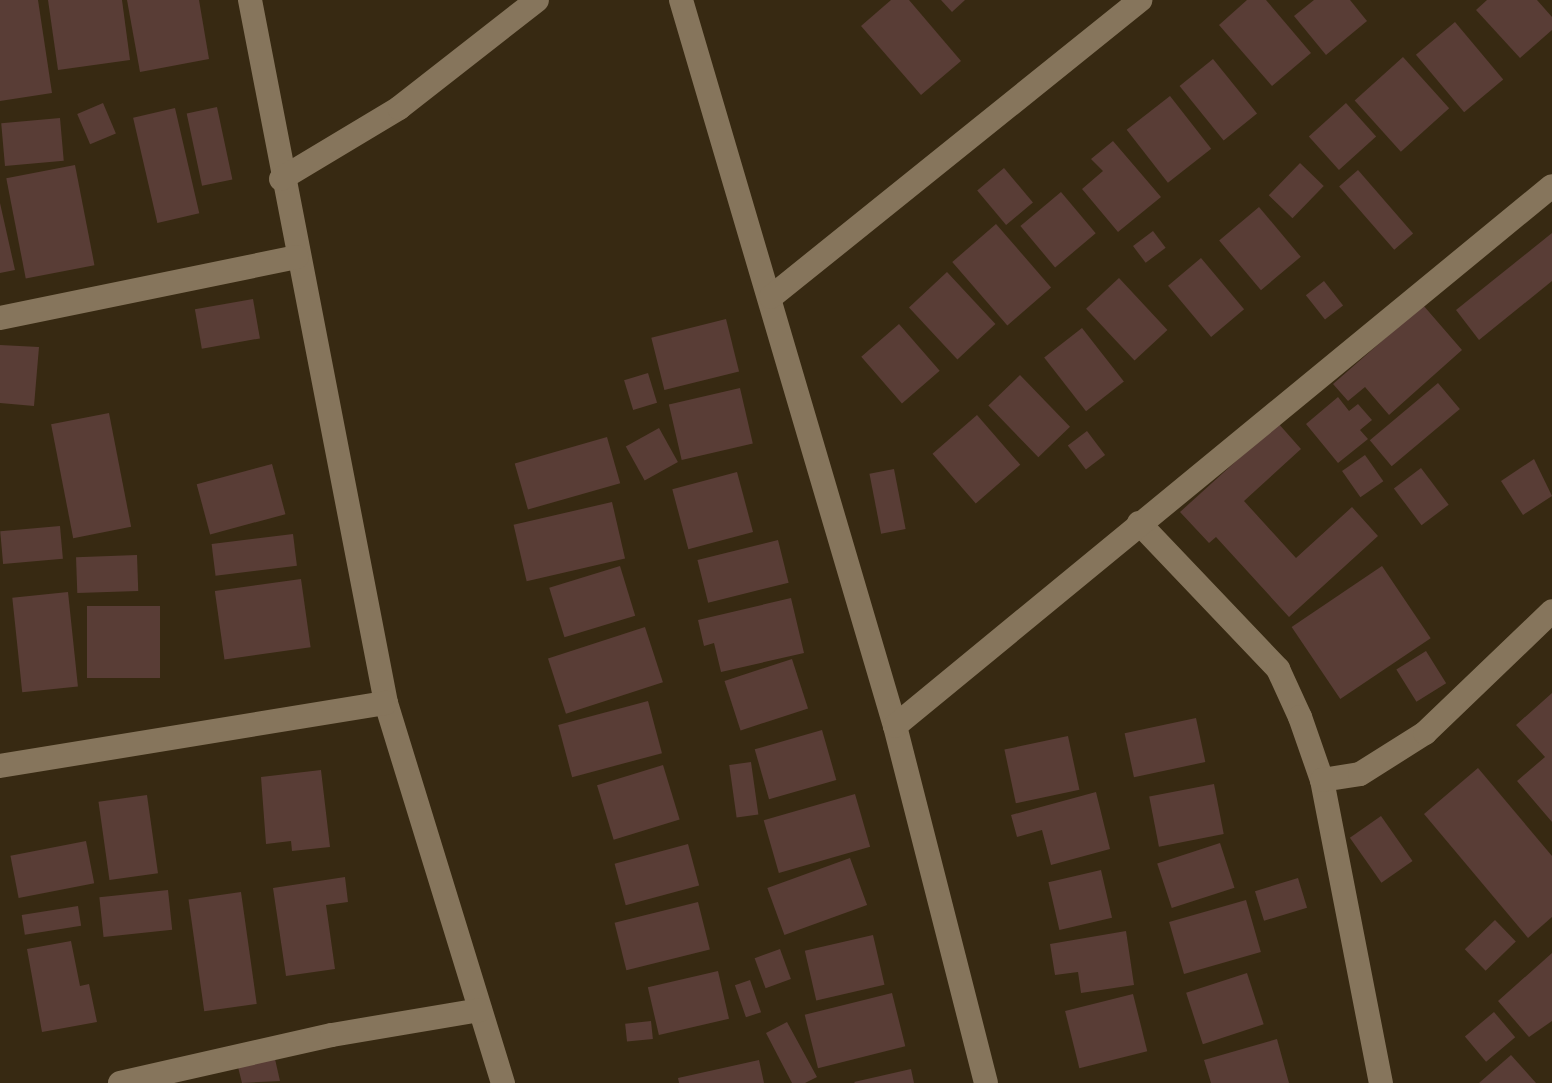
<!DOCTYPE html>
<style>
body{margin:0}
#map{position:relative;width:1552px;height:1083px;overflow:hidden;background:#372912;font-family:"PT Sans Narrow",sans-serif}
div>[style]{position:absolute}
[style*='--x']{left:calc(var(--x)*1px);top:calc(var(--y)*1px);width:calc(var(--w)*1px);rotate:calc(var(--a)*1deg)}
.building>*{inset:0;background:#593d36;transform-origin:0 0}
.minor>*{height:24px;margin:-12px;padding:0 12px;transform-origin:12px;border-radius:12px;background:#86755c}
span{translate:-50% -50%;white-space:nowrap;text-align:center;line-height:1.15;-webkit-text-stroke:8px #191309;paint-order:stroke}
</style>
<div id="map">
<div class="building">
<i style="clip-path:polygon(0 0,38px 0,52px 93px,0 101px)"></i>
<i style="clip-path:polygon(48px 0,122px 0,130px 60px,58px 70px)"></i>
<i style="clip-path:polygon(127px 0,199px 0,209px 59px,140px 72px)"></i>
<i style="clip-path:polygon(891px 0,909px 0,961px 61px,921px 95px,861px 26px)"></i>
<i style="clip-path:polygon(941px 0,965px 0,952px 12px)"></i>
<i style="clip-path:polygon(1247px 0,1266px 0,1311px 53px,1272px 86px,1219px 25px)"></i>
<i style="clip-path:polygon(1314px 0,1350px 0,1367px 21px,1326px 55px,1294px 16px)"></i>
<i style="clip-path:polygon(1487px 0,1537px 0,1552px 17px,1552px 30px,1520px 58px,1476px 10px)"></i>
<i style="left:1455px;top:22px;width:75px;height:51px;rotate:50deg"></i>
<i style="left:1403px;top:57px;width:69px;height:65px;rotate:48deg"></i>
<i style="left:1213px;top:59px;width:70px;height:43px;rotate:51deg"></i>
<i style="left:1170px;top:96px;width:67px;height:55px;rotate:52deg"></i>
<i style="left:103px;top:103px;width:33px;height:28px;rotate:67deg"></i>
<i style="left:1346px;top:103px;width:45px;height:50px;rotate:48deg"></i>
<i style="left:217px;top:107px;width:74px;height:31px;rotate:78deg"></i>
<i style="left:175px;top:108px;width:108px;height:43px;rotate:77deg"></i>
<i style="left:60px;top:118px;width:43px;height:59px;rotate:85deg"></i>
<i style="clip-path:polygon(1113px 141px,1161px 197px,1118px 232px,1082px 189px,1103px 171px,1091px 159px)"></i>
<i style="left:1300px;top:163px;width:33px;height:45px;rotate:44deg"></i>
<i style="left:75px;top:165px;width:102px;height:70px;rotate:79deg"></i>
<i style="left:1004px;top:168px;width:45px;height:35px;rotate:50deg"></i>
<i style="left:1358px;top:170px;width:84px;height:25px;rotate:49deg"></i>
<i style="left:1061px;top:192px;width:54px;height:53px;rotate:50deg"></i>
<i style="clip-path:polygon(0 203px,15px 270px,0 273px)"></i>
<i style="left:1259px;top:207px;width:65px;height:52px;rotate:50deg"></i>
<i style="left:996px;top:224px;width:84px;height:58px;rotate:49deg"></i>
<i style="left:1153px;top:231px;width:21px;height:25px;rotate:53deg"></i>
<i style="clip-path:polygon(1552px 233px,1552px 281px,1479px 340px,1456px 310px)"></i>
<i style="left:1201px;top:258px;width:67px;height:43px;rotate:50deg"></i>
<i style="left:947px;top:272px;width:71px;height:52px;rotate:47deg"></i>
<i style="left:1119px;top:278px;width:71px;height:45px;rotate:47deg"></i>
<i style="left:1324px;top:281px;width:31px;height:23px;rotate:52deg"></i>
<i style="left:253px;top:299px;width:40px;height:59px;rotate:80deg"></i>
<i style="clip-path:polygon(1423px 305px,1462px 350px,1389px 415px,1365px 387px,1348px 401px,1333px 384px)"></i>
<i style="left:726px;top:319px;width:54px;height:77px;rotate:76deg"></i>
<i style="left:899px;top:324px;width:62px;height:50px;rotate:49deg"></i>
<i style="left:1082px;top:328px;width:68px;height:48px;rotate:52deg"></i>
<i style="clip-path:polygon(0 345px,39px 347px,34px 406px,0 403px)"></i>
<i style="left:648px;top:373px;width:31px;height:25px;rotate:73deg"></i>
<i style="left:1020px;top:375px;width:72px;height:44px;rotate:46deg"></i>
<i style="left:1438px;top:383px;width:34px;height:89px;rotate:50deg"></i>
<i style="left:740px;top:388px;width:57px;height:73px;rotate:77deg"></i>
<i style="clip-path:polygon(1338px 397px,1349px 411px,1358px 404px,1372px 420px,1360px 430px,1368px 439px,1338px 463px,1306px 424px)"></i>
<i style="left:109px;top:413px;width:116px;height:59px;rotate:79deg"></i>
<i style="left:977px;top:415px;width:66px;height:59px;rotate:49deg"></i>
<i style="clip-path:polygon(1278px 423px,1301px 449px,1244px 501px,1296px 558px,1352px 507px,1378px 536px,1289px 617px,1216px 537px,1209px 543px,1180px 512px)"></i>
<i style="left:659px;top:428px;width:39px;height:38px;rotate:61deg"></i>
<i style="left:1087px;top:431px;width:30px;height:24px;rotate:53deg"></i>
<i style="left:607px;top:437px;width:48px;height:96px;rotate:74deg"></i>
<i style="left:1365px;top:455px;width:32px;height:28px;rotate:55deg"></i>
<i style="clip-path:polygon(1534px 459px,1552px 496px,1523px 515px,1501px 481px)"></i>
<i style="left:272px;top:464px;width:52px;height:78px;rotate:75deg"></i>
<i style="left:1421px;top:468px;width:46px;height:34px;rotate:53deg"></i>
<i style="left:894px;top:469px;width:61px;height:25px;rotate:79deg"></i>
<i style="left:737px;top:472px;width:62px;height:67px;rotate:75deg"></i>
<i style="left:612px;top:502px;width:58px;height:101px;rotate:77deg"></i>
<i style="left:60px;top:526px;width:33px;height:60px;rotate:85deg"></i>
<i style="left:293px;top:534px;width:32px;height:82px;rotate:83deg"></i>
<i style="left:778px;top:540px;width:44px;height:83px;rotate:76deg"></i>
<i style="left:137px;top:555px;width:36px;height:61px;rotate:88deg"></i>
<i style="left:620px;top:566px;width:52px;height:74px;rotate:73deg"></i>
<i style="left:1382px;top:566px;width:87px;height:109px;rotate:56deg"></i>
<i style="left:301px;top:579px;width:69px;height:87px;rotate:82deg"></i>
<i style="left:68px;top:592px;width:95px;height:56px;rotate:84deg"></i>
<i style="clip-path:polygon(791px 598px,804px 653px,721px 672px,714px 643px,704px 646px,698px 620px)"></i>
<i style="left:87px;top:606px;width:73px;height:72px"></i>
<i style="left:645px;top:627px;width:58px;height:102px;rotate:72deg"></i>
<i style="left:1426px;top:651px;width:38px;height:35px;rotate:58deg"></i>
<i style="left:792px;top:659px;width:52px;height:71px;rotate:72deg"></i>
<i style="clip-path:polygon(1552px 693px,1552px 822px,1517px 781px,1545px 757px,1516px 725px)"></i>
<i style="left:648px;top:701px;width:54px;height:93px;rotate:75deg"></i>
<i style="left:1196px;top:718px;width:45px;height:73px;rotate:78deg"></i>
<i style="left:822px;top:730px;width:52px;height:70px;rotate:74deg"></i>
<i style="left:1068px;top:736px;width:55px;height:65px;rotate:78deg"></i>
<i style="left:751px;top:762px;width:53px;height:22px;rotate:82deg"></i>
<i style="left:663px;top:765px;width:57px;height:69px;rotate:73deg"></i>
<i style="clip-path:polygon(1478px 768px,1552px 856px,1552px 917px,1528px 938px,1424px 814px)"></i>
<i style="clip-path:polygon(321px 770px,330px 847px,292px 851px,291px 841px,266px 844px,261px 777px)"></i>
<i style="left:1214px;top:784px;width:51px;height:66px;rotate:79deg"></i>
<i style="clip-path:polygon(1096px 792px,1110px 849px,1051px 865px,1042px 830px,1017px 837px,1011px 815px)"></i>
<i style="left:855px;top:794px;width:55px;height:95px;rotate:74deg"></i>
<i style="left:147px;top:795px;width:79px;height:49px;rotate:82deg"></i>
<i style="left:1381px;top:816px;width:55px;height:38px;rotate:55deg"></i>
<i style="left:86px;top:841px;width:43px;height:77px;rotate:79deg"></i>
<i style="left:1220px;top:843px;width:47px;height:66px;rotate:72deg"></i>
<i style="left:688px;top:844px;width:43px;height:76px;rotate:75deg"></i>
<i style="left:850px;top:858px;width:50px;height:88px;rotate:70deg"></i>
<i style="left:1101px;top:870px;width:49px;height:54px;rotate:77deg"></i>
<i style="clip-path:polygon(345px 877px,348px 902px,326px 905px,335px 969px,286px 976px,273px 888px)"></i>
<i style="left:1298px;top:878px;width:31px;height:45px;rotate:73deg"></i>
<i style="left:168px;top:890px;width:40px;height:69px;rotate:84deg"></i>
<i style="left:241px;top:892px;width:113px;height:53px;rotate:82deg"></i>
<i style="left:1246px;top:900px;width:54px;height:80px;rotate:74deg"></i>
<i style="left:698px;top:902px;width:49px;height:86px;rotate:76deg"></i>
<i style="left:78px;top:906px;width:20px;height:57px;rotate:81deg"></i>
<i style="left:1495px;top:920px;width:30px;height:42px;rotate:46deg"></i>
<i style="clip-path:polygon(1126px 931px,1134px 985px,1081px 993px,1078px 972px,1055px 975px,1050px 944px)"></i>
<i style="left:873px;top:935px;width:51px;height:70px;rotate:77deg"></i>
<i style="clip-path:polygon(71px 941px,80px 986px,89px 984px,97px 1022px,42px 1032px,27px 949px)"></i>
<i style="left:780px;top:949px;width:32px;height:27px;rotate:70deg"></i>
<i style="clip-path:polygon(1552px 953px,1552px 1021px,1529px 1037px,1498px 1001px)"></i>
<i style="left:718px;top:971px;width:49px;height:72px;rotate:77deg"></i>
<i style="left:1247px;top:973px;width:54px;height:64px;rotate:72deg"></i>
<i style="left:750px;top:980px;width:34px;height:16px;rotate:71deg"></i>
<i style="left:892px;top:993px;width:55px;height:90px;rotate:76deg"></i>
<i style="left:1133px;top:994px;width:59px;height:70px;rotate:76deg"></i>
<i style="left:1494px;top:1012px;width:33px;height:38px;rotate:50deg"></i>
<i style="left:651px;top:1021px;width:18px;height:26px;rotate:84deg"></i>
<i style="clip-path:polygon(787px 1022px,817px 1077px,805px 1083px,792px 1083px,766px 1033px)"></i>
<i style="clip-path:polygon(1277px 1039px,1289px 1083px,1211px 1083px,1204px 1060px)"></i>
<i style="clip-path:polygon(1511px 1055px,1536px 1083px,1479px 1083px)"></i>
<i style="clip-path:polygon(275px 1059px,280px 1081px,242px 1083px,238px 1067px)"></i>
<i style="clip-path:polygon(759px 1060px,764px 1083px,679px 1083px,678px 1078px)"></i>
<i style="clip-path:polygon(911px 1069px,914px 1083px,855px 1083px,854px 1082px)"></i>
</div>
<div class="minor">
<i style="--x:250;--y:0;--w:716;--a:79.05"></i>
<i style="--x:386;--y:703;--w:398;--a:72.9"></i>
<i style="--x:681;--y:0;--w:757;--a:73.58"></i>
<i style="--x:895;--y:726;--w:368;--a:75.7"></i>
<i style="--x:281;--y:179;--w:138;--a:-31"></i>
<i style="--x:399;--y:108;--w:175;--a:-38"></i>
<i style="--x:771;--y:297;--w:474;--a:-38.8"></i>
<i style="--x:0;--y:318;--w:303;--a:-11.6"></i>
<i style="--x:1139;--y:523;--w:202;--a:46.4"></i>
<i style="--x:1278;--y:669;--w:53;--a:65.4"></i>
<i style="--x:1300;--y:717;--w:67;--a:70.8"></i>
<i style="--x:1322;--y:780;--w:309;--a:79"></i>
<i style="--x:895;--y:726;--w:850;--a:-39.42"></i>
<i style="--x:0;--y:766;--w:391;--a:-9.3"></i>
<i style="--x:1322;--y:780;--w:38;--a:-9"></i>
<i style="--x:1360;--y:774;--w:77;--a:-32.2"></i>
<i style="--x:1425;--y:733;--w:176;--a:-43.8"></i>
<i style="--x:120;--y:1083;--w:217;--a:-12.8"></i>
<i style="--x:332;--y:1035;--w:150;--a:-9.6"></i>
</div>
</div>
